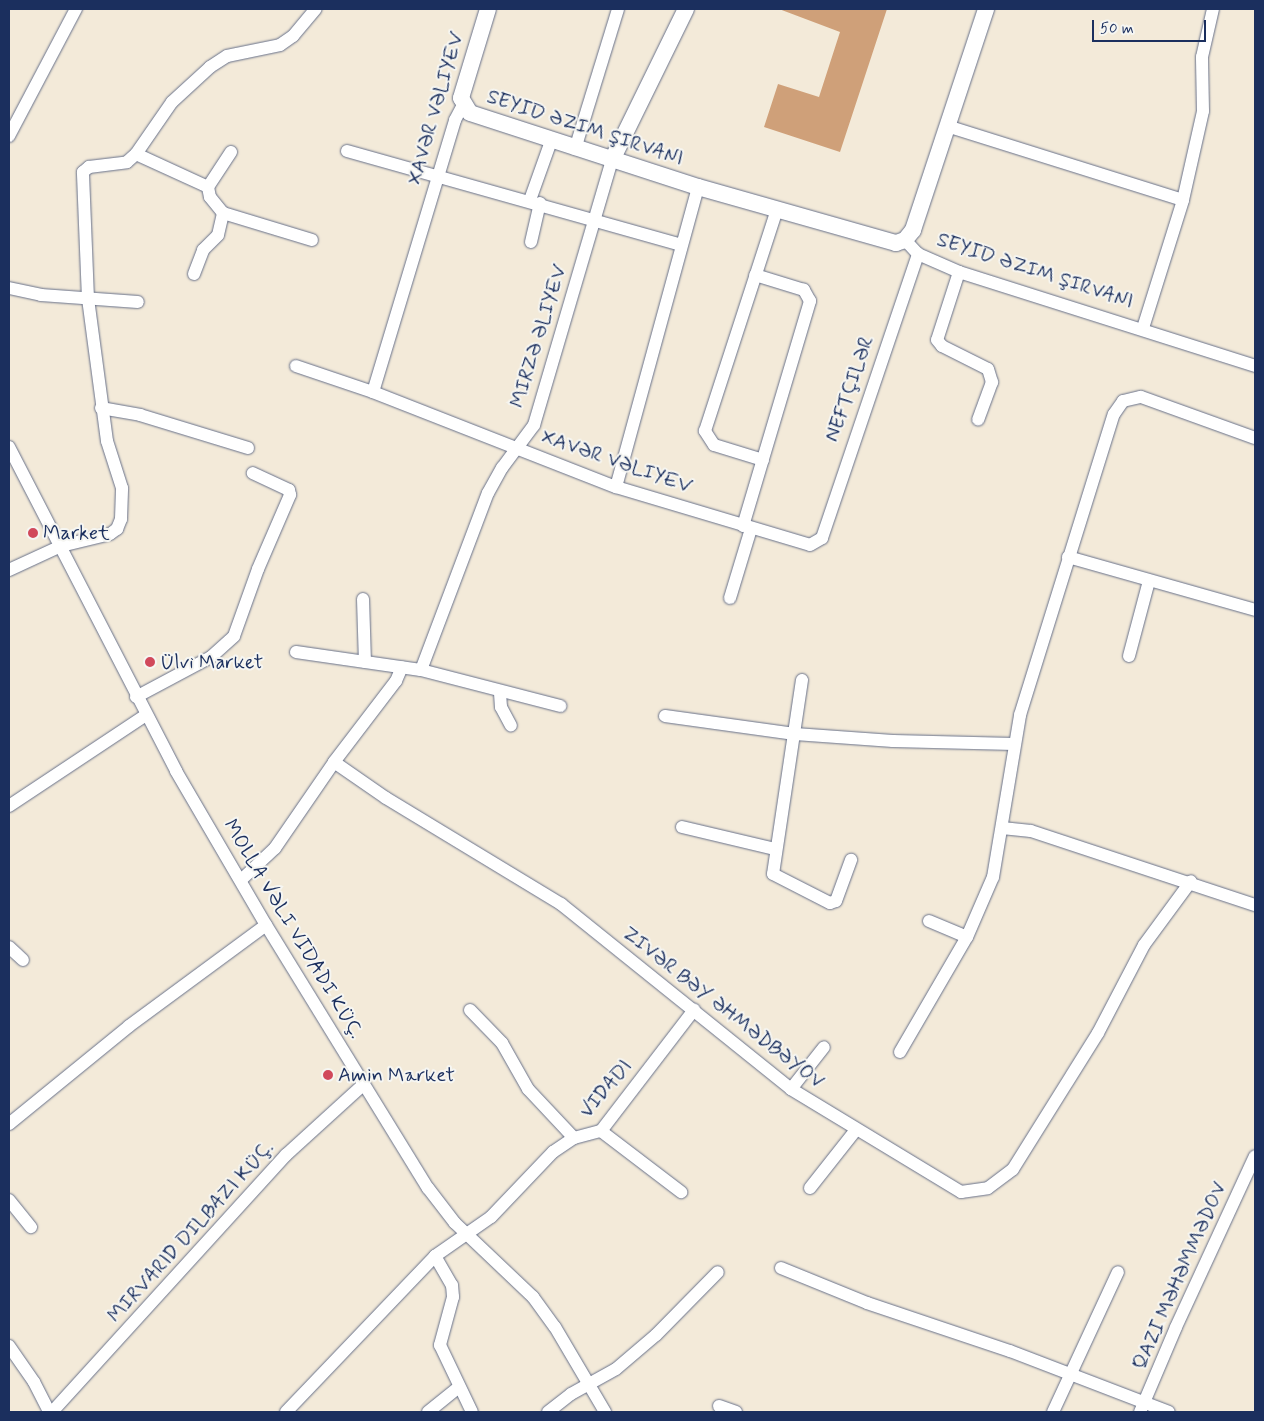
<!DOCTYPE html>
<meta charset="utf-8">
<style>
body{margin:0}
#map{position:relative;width:1264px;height:1421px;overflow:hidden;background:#f3ead9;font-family:Mynerve,sans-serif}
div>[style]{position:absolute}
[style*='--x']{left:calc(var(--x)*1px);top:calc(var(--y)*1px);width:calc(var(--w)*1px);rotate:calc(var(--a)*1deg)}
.building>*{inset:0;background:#cfa079}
.roads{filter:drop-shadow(0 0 1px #677089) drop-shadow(0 0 1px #677089)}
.minor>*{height:12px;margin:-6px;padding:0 6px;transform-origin:6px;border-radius:6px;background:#fff}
.tertiary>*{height:16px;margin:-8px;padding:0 8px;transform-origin:8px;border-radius:8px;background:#fff}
.dots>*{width:14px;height:14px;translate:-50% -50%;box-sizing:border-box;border:2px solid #f6f6f2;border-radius:50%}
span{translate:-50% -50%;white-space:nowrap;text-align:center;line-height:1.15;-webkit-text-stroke:4px #f6f6f2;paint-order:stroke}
.street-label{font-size:20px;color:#1b2f5e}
.poi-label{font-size:20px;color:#1b2f5e}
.left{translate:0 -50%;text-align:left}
.frame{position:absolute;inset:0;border:10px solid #1b2f5e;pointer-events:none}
.scale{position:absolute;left:1092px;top:20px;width:114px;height:22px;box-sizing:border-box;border:2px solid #1b2f5e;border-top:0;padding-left:6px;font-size:15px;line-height:18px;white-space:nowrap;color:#1b2f5e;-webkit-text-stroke:4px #f6f6f2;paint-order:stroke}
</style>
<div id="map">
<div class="building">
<i style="clip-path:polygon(779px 9px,887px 9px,840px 152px,764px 127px,778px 84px,819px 97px,840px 32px)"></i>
</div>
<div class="roads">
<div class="minor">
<i style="--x:947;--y:126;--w:247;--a:17.4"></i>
<i style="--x:9;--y:136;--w:144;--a:-62.2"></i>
<i style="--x:575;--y:149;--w:146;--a:-72.9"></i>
<i style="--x:347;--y:151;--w:347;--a:15.7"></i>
<i style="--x:136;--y:154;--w:79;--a:24.6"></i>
<i style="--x:208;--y:187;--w:42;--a:-56.7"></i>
<i style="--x:208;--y:187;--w:10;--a:79"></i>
<i style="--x:210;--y:197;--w:21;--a:51"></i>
<i style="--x:223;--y:213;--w:93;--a:16.9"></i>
<i style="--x:530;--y:200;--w:63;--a:-70.4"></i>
<i style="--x:905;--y:240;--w:19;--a:47"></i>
<i style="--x:918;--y:254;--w:45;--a:23.7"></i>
<i style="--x:959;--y:272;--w:311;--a:17.6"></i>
<i style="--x:531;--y:242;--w:40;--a:-77"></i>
<i style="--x:959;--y:272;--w:71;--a:107.9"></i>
<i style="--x:937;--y:340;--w:8;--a:50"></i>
<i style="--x:942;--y:346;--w:51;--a:26.6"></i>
<i style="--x:988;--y:369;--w:14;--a:73"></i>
<i style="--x:992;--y:382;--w:40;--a:110.2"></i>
<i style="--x:194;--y:274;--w:26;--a:-69"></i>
<i style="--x:203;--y:250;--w:21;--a:-45"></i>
<i style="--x:218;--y:235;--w:23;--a:-77"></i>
<i style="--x:9;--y:288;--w:33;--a:12"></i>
<i style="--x:41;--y:295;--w:97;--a:4.1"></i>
<i style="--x:1143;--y:328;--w:134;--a:-72.6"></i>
<i style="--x:1183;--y:200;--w:91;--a:-77.3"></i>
<i style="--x:1203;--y:111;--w:54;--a:-91.1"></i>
<i style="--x:1202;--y:57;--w:49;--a:-77.1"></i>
<i style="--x:296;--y:366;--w:81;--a:18.7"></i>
<i style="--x:373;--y:392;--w:261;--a:21.4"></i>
<i style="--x:616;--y:487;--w:202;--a:16.6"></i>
<i style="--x:810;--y:545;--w:14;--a:-30"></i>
<i style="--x:822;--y:538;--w:300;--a:-71.3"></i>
<i style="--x:373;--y:392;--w:284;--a:-73.2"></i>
<i style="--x:455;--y:120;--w:17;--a:-62"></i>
<i style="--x:101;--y:408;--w:40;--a:10"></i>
<i style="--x:140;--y:415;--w:113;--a:17"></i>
<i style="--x:9;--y:447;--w:365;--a:62.7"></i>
<i style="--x:176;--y:771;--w:178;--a:59.7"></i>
<i style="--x:266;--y:925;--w:309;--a:58.4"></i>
<i style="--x:428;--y:1188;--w:44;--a:52.4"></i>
<i style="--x:455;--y:1223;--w:108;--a:43.5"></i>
<i style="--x:533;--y:1297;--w:37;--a:54"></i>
<i style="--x:555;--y:1327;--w:99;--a:59.5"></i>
<i style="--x:763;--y:460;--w:51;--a:-163"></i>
<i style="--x:714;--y:445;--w:17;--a:-123"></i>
<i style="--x:705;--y:431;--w:232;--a:-72"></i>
<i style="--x:616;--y:487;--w:311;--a:-74.7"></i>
<i style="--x:743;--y:526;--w:235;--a:-73.4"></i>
<i style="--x:810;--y:301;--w:13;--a:-119"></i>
<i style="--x:804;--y:290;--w:51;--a:-163"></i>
<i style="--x:1068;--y:557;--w:194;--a:15.8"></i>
<i style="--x:9;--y:570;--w:57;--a:-24.8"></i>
<i style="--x:61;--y:546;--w:50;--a:-13.8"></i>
<i style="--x:110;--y:534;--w:9;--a:-36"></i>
<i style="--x:117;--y:529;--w:11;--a:-68"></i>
<i style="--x:121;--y:519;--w:31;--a:-88"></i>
<i style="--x:122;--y:488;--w:49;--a:-107.7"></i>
<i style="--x:107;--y:441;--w:143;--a:-97.6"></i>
<i style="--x:88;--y:299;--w:127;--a:-92.3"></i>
<i style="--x:83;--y:172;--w:8;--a:-40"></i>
<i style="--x:89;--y:167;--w:38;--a:-7"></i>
<i style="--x:127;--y:162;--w:12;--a:-42"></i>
<i style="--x:136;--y:154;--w:63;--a:-55.3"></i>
<i style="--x:172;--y:102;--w:52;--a:-42.6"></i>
<i style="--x:210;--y:67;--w:20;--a:-33"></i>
<i style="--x:227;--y:56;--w:54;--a:-11.7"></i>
<i style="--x:280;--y:45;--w:16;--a:-35"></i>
<i style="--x:293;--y:36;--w:35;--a:-50"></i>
<i style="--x:730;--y:598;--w:72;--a:-73.1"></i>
<i style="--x:363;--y:599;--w:63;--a:88.2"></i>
<i style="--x:296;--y:652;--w:126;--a:8.2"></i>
<i style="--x:421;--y:670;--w:144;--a:14.5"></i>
<i style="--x:1129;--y:656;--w:78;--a:-75.1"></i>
<i style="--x:421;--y:670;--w:189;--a:-69.3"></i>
<i style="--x:488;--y:493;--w:29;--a:-61"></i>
<i style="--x:502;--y:468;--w:54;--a:-53.3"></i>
<i style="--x:534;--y:425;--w:276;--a:-73.6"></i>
<i style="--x:802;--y:680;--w:196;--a:98.5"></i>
<i style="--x:773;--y:874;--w:64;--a:27"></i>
<i style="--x:830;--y:903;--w:6;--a:-18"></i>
<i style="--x:836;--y:901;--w:44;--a:-69.9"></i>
<i style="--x:500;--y:693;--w:14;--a:86"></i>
<i style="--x:501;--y:707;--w:21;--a:62"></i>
<i style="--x:136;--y:697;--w:85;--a:-28.1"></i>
<i style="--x:211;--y:657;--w:31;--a:-42"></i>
<i style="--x:234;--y:636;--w:71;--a:-70.3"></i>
<i style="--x:258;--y:569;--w:81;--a:-66.6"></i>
<i style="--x:290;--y:495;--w:5;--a:-101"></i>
<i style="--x:289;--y:490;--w:40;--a:-155"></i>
<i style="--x:665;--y:716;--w:131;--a:7.9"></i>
<i style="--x:795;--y:734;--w:98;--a:4.1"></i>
<i style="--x:893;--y:741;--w:121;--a:1.4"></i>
<i style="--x:334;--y:762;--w:63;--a:34.7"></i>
<i style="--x:386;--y:798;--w:205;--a:31.2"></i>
<i style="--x:561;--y:904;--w:295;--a:38.8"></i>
<i style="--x:791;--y:1089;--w:199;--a:31.2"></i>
<i style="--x:961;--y:1192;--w:27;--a:-8"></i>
<i style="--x:988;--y:1188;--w:31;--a:-37"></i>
<i style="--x:1013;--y:1169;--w:160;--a:-58"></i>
<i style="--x:1098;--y:1033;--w:99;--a:-62.4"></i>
<i style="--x:1144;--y:945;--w:79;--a:-53.7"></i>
<i style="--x:9;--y:806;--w:164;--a:-33.6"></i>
<i style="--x:682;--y:827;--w:96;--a:13.3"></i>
<i style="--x:1002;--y:828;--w:29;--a:6"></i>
<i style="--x:1031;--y:831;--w:236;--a:18.3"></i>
<i style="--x:241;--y:880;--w:47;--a:-43.3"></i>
<i style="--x:275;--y:848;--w:104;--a:-55.5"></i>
<i style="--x:334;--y:762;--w:102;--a:-52.6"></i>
<i style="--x:396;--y:681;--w:15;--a:-67"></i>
<i style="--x:929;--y:921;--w:41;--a:22.8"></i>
<i style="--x:9;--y:947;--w:19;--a:43"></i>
<i style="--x:470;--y:1010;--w:46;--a:45.9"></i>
<i style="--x:502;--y:1043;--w:53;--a:60.5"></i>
<i style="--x:528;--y:1089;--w:67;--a:46.8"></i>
<i style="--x:900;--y:1052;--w:133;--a:-59.8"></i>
<i style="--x:967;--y:937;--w:65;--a:-66.6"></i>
<i style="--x:993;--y:877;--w:164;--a:-80.5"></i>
<i style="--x:1020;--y:715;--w:315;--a:-72.7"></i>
<i style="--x:1114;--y:414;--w:16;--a:-55"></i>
<i style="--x:1123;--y:401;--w:18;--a:-13"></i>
<i style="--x:1141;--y:397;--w:121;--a:19.8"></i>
<i style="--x:791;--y:1089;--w:53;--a:-51.8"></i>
<i style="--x:9;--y:1124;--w:155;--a:-39.2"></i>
<i style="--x:129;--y:1026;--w:170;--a:-36.4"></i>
<i style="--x:601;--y:1131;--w:101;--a:37.3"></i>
<i style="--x:810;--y:1188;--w:73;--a:-51.7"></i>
<i style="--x:9;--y:1200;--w:35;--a:51"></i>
<i style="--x:435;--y:1256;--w:34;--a:60"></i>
<i style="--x:452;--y:1285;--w:12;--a:85"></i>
<i style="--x:453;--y:1297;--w:50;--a:105.2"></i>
<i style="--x:440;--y:1345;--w:74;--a:64.5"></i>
<i style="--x:781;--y:1268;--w:93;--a:22.1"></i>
<i style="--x:867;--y:1303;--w:151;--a:18.6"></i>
<i style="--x:1010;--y:1351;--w:170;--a:21"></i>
<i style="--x:9;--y:1346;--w:44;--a:55.2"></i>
<i style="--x:34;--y:1382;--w:34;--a:63"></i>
<i style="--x:719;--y:1406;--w:18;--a:19"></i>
<i style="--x:52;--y:1412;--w:348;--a:-47.7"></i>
<i style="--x:286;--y:1155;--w:105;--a:-42.3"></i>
<i style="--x:286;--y:1412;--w:216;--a:-46.3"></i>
<i style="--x:435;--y:1256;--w:68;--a:-34.9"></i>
<i style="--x:491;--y:1217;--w:90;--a:-46.4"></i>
<i style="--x:553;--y:1152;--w:25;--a:-34"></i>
<i style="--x:574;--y:1138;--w:28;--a:-15"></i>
<i style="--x:601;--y:1131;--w:153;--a:-52.5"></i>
<i style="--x:428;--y:1412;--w:38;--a:-39"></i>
<i style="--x:548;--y:1412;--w:29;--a:-38"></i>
<i style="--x:571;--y:1394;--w:51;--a:-29.1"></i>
<i style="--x:616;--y:1369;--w:52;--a:-40.4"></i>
<i style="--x:656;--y:1335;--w:88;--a:-45.5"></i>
<i style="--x:1053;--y:1412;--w:154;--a:-65.1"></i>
<i style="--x:1140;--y:1412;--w:92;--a:-67"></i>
<i style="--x:1176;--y:1327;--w:188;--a:-65.2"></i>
</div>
<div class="tertiary">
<i style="--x:488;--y:9;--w:93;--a:106.9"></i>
<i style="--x:461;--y:98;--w:17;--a:59"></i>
<i style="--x:470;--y:113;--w:240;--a:18"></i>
<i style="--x:698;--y:187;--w:206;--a:15.8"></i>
<i style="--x:896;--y:243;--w:9;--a:-18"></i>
<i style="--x:905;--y:240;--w:13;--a:-51"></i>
<i style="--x:913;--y:230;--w:233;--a:-71.7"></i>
<i style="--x:612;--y:160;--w:168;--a:-63.9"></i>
</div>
</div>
<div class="dots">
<i style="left:33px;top:533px;background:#d1495b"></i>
<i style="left:150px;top:662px;background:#d1495b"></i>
<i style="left:328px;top:1075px;background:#d1495b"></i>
</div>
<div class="street-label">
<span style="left:436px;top:108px;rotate:-74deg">XAVƏR VƏLIYEV</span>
<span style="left:585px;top:128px;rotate:18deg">SEYID ƏZIM ŞIRVANI</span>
<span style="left:1035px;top:271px;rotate:18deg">SEYID ƏZIM ŞIRVANI</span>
<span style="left:539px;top:336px;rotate:-73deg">MIRZƏ ƏLIYEV</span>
<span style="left:850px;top:389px;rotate:-71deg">NEFTÇILƏR</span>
<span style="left:617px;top:462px;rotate:19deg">XAVƏR VƏLIYEV</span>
<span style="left:293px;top:929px;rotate:59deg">MOLLA VƏLI VIDADI KÜÇ.</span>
<span style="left:723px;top:1008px;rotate:38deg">ZIVƏR BƏY ƏHMƏDBƏYOV</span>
<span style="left:606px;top:1089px;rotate:-50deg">VIDADI</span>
<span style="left:191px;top:1232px;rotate:-48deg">MIRVARID DILBAZI KÜÇ.</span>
<span style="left:1180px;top:1276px;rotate:-66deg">QAZI MƏHƏMMƏDOV</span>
</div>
<div class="poi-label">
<span class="left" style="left:43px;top:533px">Market</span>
<span class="left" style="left:160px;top:662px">Ülvi Market</span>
<span class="left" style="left:338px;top:1075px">Amin Market</span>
</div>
<div class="frame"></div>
<div class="scale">50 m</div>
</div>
